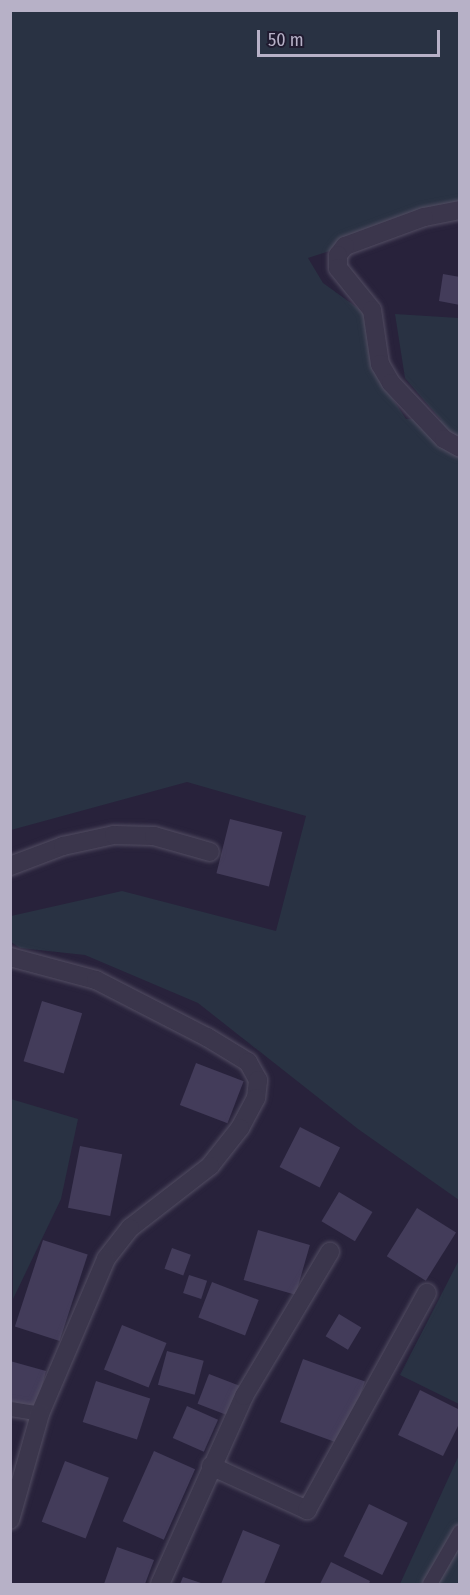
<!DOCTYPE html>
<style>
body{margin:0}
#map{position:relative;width:470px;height:1595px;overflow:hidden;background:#28223b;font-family:"Fira Sans Condensed",sans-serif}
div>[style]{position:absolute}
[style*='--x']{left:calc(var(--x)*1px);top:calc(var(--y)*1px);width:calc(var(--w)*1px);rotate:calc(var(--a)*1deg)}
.green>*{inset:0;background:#293243}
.building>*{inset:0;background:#433c5a;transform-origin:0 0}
.roads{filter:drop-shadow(0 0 2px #534e63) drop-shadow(0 0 2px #534e63)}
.service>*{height:14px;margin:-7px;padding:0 7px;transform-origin:7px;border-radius:7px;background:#3b364c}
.minor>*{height:18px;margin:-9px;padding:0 9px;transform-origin:9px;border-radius:9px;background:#3b364c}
span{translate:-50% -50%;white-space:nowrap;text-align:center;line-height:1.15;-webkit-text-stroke:6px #201b30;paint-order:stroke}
.frame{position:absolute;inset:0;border:12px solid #b7b1c7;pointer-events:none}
.scale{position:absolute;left:257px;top:30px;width:183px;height:27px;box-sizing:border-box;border:3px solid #b7b1c7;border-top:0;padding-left:8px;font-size:18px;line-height:21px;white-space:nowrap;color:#b7b1c7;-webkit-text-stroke:4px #201b30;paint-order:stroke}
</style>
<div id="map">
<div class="green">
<i style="clip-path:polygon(11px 11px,459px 11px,459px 209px,308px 258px,323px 283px,373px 319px,371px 366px,406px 419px,441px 420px,405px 378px,395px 314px,459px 318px,459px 1200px,358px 1129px,198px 1003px,85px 955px,20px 948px,11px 942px,11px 916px,122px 891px,276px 931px,306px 816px,187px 782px,11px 830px)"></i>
<i style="clip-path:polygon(11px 1099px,78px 1119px,61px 1199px,13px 1299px)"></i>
<i style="clip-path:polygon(459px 1260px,460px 1404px,459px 1404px,400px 1375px)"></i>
<i style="clip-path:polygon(459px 1455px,459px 1584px,400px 1584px)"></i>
</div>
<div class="building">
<i style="clip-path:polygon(443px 274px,460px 277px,460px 305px,439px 301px)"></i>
<i style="left:230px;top:819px;width:54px;height:56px;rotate:14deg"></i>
<i style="left:42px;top:1001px;width:42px;height:63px;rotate:17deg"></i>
<i style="left:196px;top:1063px;width:51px;height:45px;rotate:21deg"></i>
<i style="left:300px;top:1127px;width:45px;height:45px;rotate:27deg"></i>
<i style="left:80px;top:1146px;width:43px;height:63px;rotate:11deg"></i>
<i style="left:339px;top:1192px;width:39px;height:34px;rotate:31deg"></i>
<i style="left:417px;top:1208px;width:46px;height:57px;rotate:32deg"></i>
<i style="left:258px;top:1230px;width:54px;height:52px;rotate:16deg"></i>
<i style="left:43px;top:1240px;width:47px;height:91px;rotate:18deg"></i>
<i style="left:172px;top:1248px;width:20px;height:22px;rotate:20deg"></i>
<i style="left:189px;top:1275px;width:19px;height:19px;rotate:18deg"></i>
<i style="left:212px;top:1282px;width:50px;height:38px;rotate:21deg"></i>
<i style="left:339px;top:1314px;width:26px;height:26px;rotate:31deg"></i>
<i style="left:122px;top:1325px;width:48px;height:48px;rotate:22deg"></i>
<i style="left:167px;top:1351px;width:38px;height:35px;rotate:15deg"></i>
<i style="left:303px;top:1359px;width:66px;height:67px;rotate:20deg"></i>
<i style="clip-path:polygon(10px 1361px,46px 1371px,36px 1408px,10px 1401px)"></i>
<i style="left:209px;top:1374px;width:39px;height:32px;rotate:21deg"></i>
<i style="left:96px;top:1381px;width:57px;height:43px;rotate:18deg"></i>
<i style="clip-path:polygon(420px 1390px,460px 1410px,460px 1422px,443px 1456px,398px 1435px)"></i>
<i style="left:187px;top:1406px;width:34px;height:35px;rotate:24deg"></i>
<i style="left:154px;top:1451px;width:45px;height:77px;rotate:24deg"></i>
<i style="left:65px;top:1461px;width:47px;height:65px;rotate:21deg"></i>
<i style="left:369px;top:1504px;width:43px;height:58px;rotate:26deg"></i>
<i style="clip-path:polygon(243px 1530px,280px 1545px,264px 1584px,221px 1584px)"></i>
<i style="clip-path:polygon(117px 1547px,154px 1560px,145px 1584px,104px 1584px)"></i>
<i style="clip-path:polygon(331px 1562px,370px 1581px,369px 1584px,320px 1584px)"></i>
<i style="clip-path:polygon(183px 1577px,204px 1584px,180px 1584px)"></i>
</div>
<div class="roads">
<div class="service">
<i style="--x:10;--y:1409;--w:30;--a:9"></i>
<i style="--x:430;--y:1584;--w:60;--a:-60"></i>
</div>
<div class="minor">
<i style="--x:460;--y:210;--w:37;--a:169"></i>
<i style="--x:424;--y:217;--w:84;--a:159.8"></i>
<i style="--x:345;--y:246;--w:11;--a:128"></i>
<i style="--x:338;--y:255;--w:13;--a:90"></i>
<i style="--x:338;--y:268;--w:54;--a:51"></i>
<i style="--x:372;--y:310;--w:55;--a:81.6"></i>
<i style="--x:380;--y:364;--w:22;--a:60"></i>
<i style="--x:391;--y:383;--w:77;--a:46.6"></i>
<i style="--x:444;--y:439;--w:18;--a:29"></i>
<i style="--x:10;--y:866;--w:57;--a:-20.7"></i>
<i style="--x:63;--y:846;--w:52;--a:-12.2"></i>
<i style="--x:114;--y:835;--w:40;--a:1.4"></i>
<i style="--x:154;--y:836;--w:58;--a:15.9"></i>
<i style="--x:10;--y:957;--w:89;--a:15"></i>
<i style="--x:96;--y:980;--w:125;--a:27.2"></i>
<i style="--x:207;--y:1037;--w:48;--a:31.4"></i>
<i style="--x:248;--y:1062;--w:21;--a:61"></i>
<i style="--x:258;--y:1080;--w:18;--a:96"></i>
<i style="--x:256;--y:1098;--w:34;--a:118"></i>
<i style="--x:240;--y:1128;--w:48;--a:128.3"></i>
<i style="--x:210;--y:1166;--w:101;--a:142.2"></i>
<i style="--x:130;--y:1228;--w:39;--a:128"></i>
<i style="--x:106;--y:1259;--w:168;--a:113.1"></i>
<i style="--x:40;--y:1414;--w:110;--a:105.8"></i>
<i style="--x:211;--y:1466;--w:106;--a:24.6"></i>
<i style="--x:307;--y:1510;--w:248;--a:-61.1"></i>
<i style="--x:160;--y:1584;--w:206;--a:-65.9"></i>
<i style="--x:244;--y:1396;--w:168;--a:-59.2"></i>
</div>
</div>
<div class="frame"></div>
<div class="scale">50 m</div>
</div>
